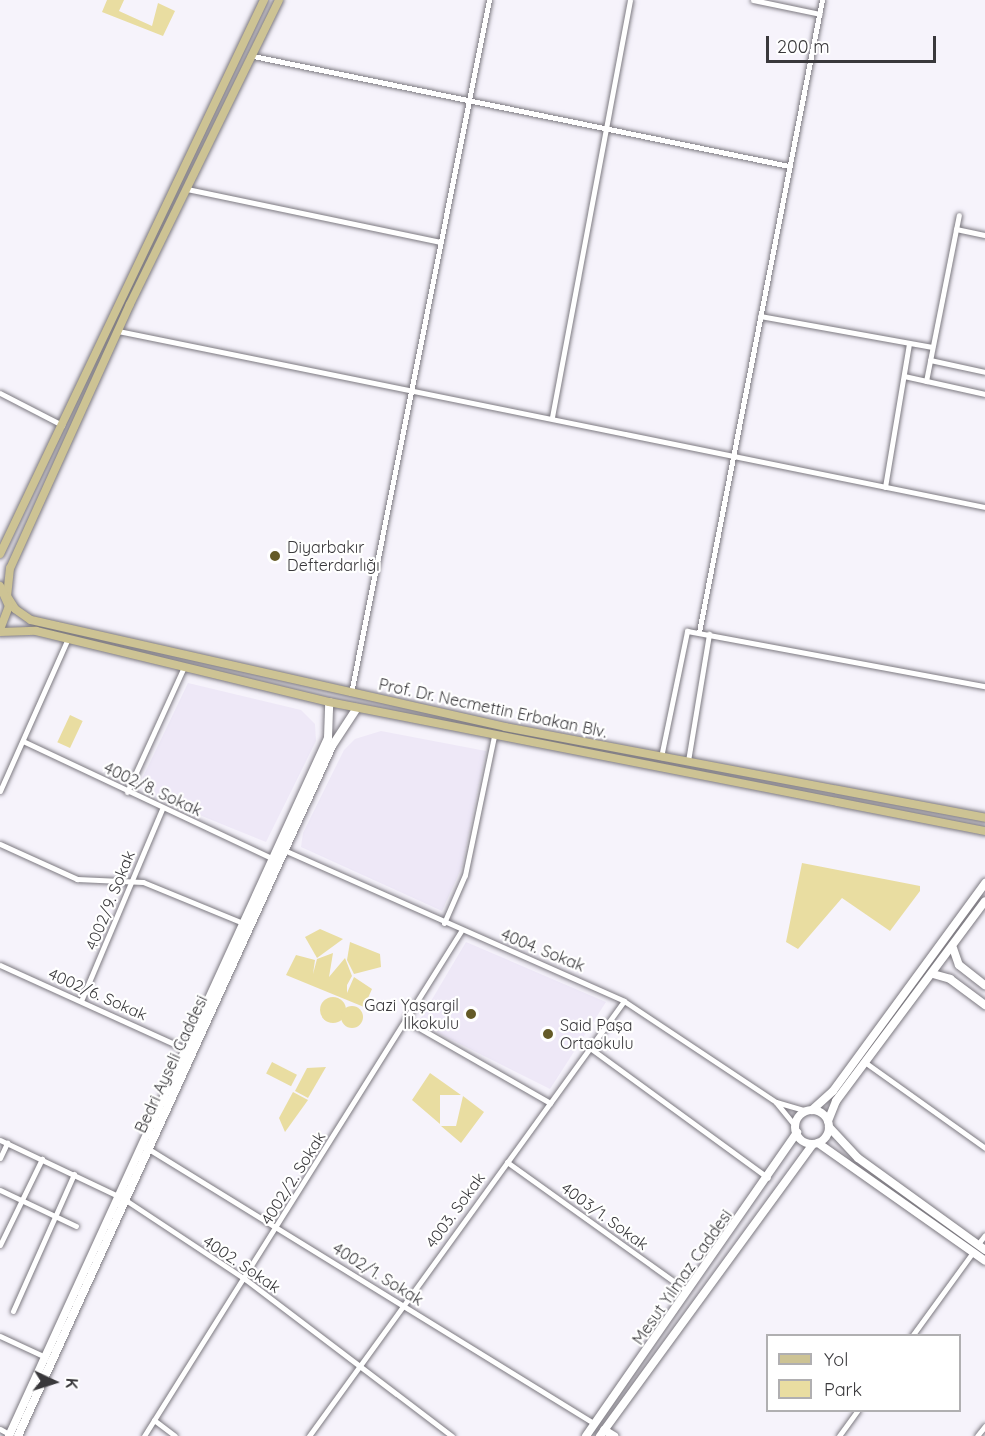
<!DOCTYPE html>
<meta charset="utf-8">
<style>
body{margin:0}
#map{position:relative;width:985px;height:1436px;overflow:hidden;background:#f6f3fb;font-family:Quicksand,sans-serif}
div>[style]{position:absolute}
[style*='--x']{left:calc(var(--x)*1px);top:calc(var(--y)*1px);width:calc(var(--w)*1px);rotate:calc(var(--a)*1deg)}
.built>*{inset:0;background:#eee8f7}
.green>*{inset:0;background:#e9dda1;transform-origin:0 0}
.round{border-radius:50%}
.roads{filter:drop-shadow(0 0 2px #7c7980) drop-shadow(0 0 2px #7c7980)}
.street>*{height:5px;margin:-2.5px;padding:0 2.5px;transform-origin:2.5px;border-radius:2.5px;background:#fff}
.secondary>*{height:8px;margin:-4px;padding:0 4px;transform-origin:4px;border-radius:4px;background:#fff}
.secondary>.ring{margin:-4px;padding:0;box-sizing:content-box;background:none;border:8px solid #fff;border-radius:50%}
.primary>*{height:8px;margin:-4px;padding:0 4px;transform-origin:4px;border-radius:4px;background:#cdc394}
.dots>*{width:16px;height:16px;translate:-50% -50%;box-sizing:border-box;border:3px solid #fff;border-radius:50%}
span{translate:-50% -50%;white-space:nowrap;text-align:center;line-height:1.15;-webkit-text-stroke:4.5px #fff;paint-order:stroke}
.poi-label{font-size:16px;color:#39383b}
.left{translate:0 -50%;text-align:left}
.right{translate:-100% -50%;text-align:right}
.street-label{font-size:16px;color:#39383b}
.legend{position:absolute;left:766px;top:1334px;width:195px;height:78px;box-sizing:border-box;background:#fff;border:2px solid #b0afb1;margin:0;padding:8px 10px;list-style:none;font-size:18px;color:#39383b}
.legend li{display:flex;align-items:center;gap:12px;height:30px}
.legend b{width:30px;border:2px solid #b0afb1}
.north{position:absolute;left:24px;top:1352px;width:60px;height:60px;-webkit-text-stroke:4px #fff;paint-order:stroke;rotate:94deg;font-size:16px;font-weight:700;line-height:24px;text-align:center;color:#39383b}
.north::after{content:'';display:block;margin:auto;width:21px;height:27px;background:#39383b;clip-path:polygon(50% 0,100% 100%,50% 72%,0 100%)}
.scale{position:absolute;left:766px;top:36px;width:170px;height:27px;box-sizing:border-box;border:3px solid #39383b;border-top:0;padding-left:8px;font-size:18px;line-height:21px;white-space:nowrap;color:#39383b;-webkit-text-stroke:4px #fff;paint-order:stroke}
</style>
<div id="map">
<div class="built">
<i style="clip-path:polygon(188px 683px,301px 710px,315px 724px,316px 741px,266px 842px,145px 793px,141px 781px)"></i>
<i style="clip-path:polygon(381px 731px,486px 751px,462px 867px,442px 911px,301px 847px,303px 833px,344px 750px,355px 739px)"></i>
<i style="clip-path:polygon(466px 942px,606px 1002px,550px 1089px,418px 1023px)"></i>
</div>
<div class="green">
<i style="clip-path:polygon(107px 0,124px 0,119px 11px,152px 26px,158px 3px,175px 11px,163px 36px,102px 12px)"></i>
<i style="left:70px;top:715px;width:14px;height:30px;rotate:25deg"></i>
<i style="clip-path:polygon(802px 863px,920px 886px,920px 891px,890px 931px,842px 898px,798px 949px,786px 942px)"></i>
<i style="clip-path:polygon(320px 929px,343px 939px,317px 958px,305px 937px)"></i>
<i style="clip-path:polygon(350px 942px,380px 954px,381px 967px,354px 974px,347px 960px)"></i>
<i style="clip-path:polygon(333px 953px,329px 977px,345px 958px,352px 976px,347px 985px,347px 993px,354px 977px,372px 989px,364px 1007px,286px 975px,296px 955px,315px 960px,313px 974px,317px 959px)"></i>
<i class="round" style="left:320px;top:997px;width:26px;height:26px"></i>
<i class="round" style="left:341px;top:1006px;width:22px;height:22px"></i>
<i style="left:272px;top:1062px;width:28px;height:13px;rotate:27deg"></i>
<i style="clip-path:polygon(326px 1067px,308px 1098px,295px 1091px,307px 1068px)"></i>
<i style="clip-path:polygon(430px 1073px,461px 1095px,440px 1095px,440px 1124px,412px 1100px)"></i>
<i style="clip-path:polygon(293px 1092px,308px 1100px,285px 1132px,279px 1118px)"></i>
<i style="clip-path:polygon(463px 1096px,484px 1112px,461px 1143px,441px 1126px,456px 1126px)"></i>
</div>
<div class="roads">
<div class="street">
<i style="--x:753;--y:0;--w:68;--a:11.8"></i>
<i style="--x:253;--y:56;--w:547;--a:11.6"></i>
<i style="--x:187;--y:189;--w:259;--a:11.8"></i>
<i style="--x:956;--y:229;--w:30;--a:12"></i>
<i style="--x:760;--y:316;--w:175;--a:10.2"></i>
<i style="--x:118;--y:331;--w:885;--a:11.48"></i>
<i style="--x:930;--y:360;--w:56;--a:12.3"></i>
<i style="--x:904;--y:376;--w:83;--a:12.5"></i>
<i style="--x:926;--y:381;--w:169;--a:-78.8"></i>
<i style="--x:0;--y:393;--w:70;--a:27.3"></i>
<i style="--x:552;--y:417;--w:424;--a:-79.4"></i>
<i style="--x:885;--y:487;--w:145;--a:-80.5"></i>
<i style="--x:699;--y:632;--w:644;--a:-78.99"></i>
<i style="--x:351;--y:693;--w:707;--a:-78.74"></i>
<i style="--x:23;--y:741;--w:275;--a:25.2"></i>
<i style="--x:661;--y:757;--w:129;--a:-78.3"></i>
<i style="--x:687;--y:631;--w:303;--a:10.5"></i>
<i style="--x:688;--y:761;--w:129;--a:-80.6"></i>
<i style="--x:0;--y:791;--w:167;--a:-66"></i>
<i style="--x:127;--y:792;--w:137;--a:-65.5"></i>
<i style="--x:0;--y:844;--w:85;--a:24.4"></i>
<i style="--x:77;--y:879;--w:66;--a:2.6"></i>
<i style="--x:143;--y:882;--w:108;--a:22.3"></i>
<i style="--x:284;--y:850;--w:372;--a:23.9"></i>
<i style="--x:624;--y:1001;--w:182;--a:33.6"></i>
<i style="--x:444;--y:923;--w:52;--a:-66.4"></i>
<i style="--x:465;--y:875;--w:142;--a:-78.2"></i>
<i style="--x:0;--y:965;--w:203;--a:24.4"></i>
<i style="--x:81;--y:1001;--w:208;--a:-67.1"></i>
<i style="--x:407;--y:1021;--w:165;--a:29.8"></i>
<i style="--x:590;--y:1048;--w:220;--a:36.1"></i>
<i style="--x:866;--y:1063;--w:146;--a:35.5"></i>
<i style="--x:796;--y:1127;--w:32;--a:-129"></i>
<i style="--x:776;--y:1102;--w:32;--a:16"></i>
<i style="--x:0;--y:1140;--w:137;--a:25.4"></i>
<i style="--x:124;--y:1199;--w:145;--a:33.5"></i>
<i style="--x:245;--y:1279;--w:260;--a:37.2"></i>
<i style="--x:147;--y:1148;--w:526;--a:31.64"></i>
<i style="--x:0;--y:1158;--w:17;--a:-65"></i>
<i style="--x:507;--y:1162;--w:221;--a:35.6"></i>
<i style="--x:0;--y:1190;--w:84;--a:25.3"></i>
<i style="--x:978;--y:1244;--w:11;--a:-52"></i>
<i style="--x:0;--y:1245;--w:96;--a:-64"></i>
<i style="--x:13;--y:1311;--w:150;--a:-66"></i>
<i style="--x:0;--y:1336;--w:47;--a:24.9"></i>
<i style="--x:912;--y:1336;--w:104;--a:-54"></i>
<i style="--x:154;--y:1420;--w:26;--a:37"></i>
<i style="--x:0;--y:1429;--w:10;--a:29"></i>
<i style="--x:144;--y:1436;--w:596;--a:-57.88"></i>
<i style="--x:309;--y:1436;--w:537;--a:-54.09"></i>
<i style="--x:839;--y:1436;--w:32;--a:-54"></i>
<i style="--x:977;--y:1436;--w:13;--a:-51"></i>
</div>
<div class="secondary">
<i style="--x:953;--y:948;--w:18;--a:71"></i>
<i style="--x:959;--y:965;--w:33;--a:38"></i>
<i style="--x:933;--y:974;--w:18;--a:16"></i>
<i style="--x:950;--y:979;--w:44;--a:36.6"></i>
<i style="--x:812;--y:1110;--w:28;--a:-42"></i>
<i style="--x:833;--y:1091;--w:258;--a:-53.8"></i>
<i class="ring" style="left:795px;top:1110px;width:26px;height:26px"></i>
<i style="--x:828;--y:1121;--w:22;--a:-68"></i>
<i style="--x:836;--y:1101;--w:249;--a:-53.3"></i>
<i style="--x:829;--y:1127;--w:42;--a:46.9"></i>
<i style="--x:858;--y:1158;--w:157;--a:35.9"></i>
<i style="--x:818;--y:1143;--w:204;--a:35.2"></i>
<i style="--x:604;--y:1430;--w:12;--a:31"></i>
<i style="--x:9;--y:1436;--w:767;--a:-65.44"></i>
<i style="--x:328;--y:738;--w:36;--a:-88"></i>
<i style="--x:18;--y:1436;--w:758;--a:-65.53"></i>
<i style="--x:332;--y:746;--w:45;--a:-56.7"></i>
<i style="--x:586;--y:1436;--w:370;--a:-55.2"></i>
<i style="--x:600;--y:1436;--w:361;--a:-53.9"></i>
</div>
<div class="primary">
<i style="--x:279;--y:0;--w:339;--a:116.1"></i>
<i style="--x:130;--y:304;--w:290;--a:114.4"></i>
<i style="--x:10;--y:568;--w:28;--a:96"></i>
<i style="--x:7;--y:596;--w:15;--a:58"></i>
<i style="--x:15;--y:609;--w:19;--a:35"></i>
<i style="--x:31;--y:620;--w:486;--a:12.7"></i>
<i style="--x:505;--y:727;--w:489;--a:10.7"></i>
<i style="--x:0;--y:554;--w:614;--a:-64.52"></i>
<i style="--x:0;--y:586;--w:22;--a:66"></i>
<i style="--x:9;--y:606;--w:25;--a:111"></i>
<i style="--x:0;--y:632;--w:36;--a:-2"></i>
<i style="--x:36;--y:631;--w:301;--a:13.6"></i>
<i style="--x:329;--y:702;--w:669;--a:11.13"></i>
</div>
</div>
<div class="dots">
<i style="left:275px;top:556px;background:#645a27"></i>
<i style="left:471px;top:1014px;background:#645a27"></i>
<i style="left:548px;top:1034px;background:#645a27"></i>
</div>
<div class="poi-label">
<span class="left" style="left:287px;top:556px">Diyarbakır<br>Defterdarlığı</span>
<span class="right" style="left:459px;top:1014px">Gazi Yaşargil<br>İlkokulu</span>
<span class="left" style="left:560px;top:1034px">Said Paşa<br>Ortaokulu</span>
</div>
<div class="street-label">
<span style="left:493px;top:708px;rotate:12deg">Prof. Dr. Necmettin Erbakan Blv.</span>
<span style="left:153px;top:789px;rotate:25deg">4002/8. Sokak</span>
<span style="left:110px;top:900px;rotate:-68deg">4002/9. Sokak</span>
<span style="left:543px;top:950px;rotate:22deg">4004. Sokak</span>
<span style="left:98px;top:994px;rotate:24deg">4002/6. Sokak</span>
<span style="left:171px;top:1064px;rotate:-65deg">Bedri Ayseli Caddesi</span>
<span style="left:293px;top:1178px;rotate:-58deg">4002/2. Sokak</span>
<span style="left:455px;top:1210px;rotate:-54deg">4003. Sokak</span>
<span style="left:605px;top:1216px;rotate:36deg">4003/1. Sokak</span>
<span style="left:242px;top:1264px;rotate:34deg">4002. Sokak</span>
<span style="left:378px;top:1274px;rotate:32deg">4002/1. Sokak</span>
<span style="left:682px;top:1277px;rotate:-55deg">Mesut Yılmaz Caddesi</span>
</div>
<ul class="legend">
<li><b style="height:8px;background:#cdc394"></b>Yol</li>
<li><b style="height:16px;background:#e9dda1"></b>Park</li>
</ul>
<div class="north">K</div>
<div class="scale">200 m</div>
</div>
